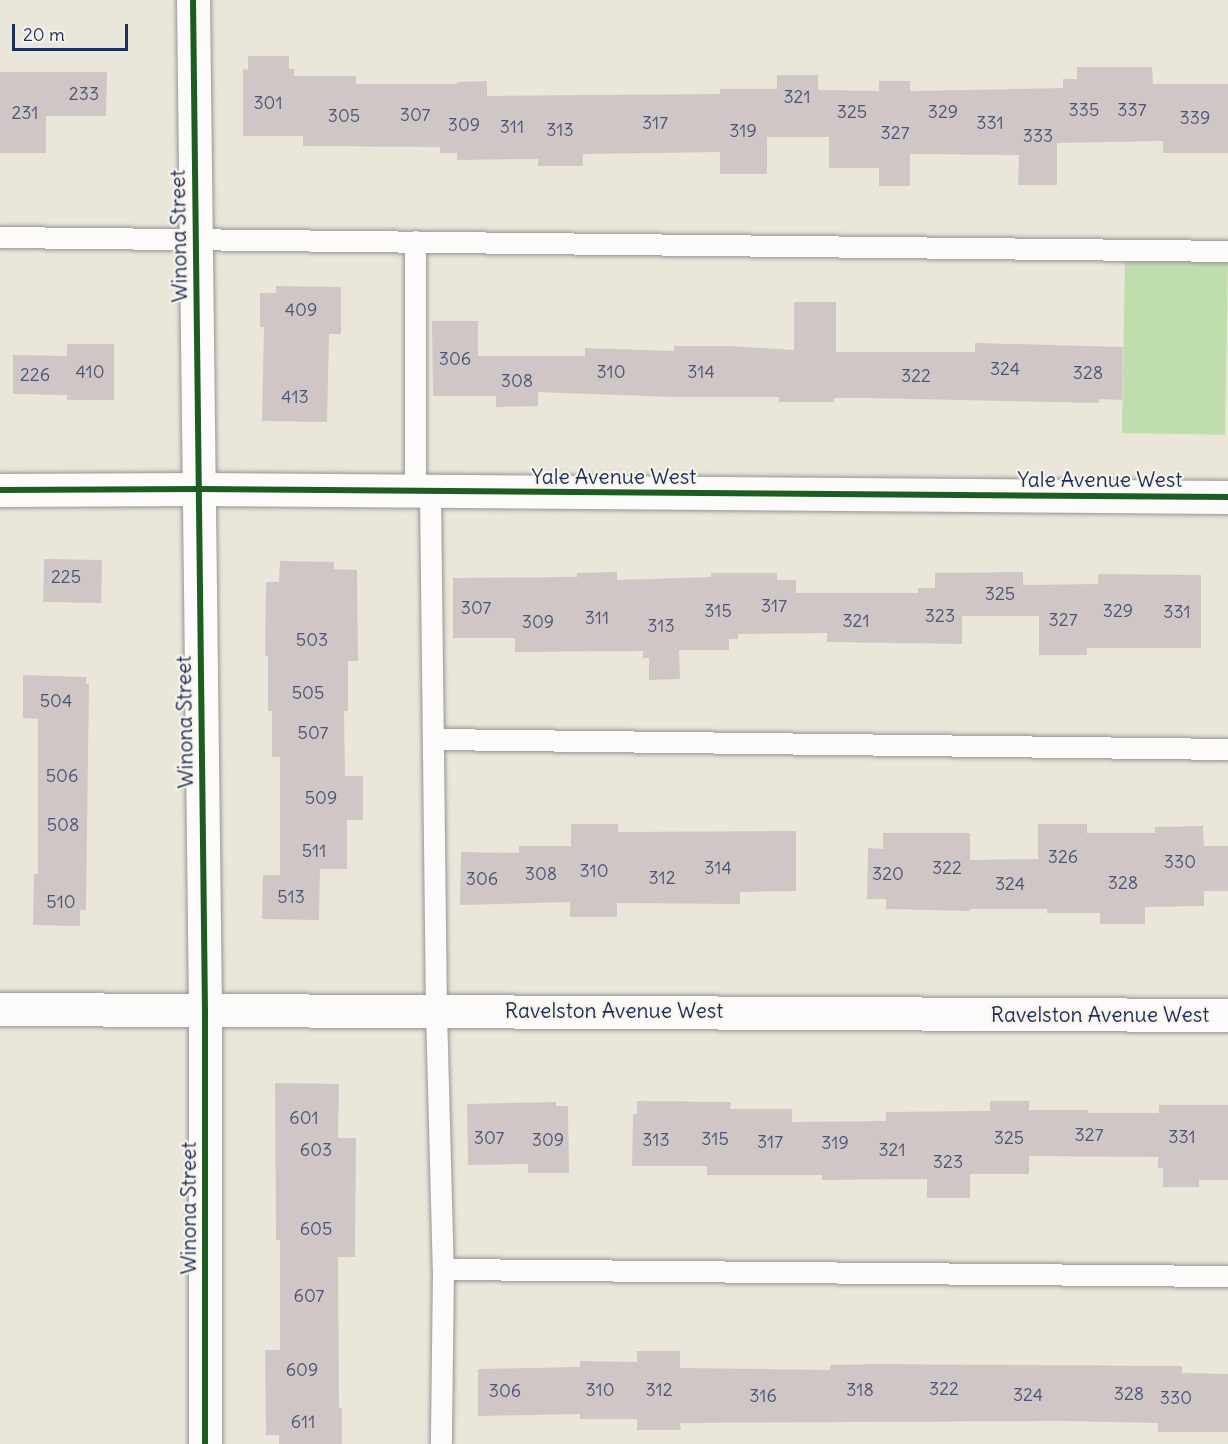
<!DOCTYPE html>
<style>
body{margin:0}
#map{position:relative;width:1228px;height:1444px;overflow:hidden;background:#ebe6da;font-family:Delius,sans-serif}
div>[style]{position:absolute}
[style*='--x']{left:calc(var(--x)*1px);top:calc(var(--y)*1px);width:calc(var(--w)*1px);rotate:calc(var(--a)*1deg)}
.green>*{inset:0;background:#c0ddad;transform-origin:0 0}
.building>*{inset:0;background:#d1c6c6;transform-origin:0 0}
.roads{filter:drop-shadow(0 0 2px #949596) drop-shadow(0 0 2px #949596)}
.service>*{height:21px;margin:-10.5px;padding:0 10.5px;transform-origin:10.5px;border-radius:10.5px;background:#fcfbf9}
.minor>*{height:33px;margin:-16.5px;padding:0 16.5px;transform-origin:16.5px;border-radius:16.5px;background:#fcfbf9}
.cycleway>*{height:6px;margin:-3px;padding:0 3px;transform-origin:3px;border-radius:3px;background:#1b5e20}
span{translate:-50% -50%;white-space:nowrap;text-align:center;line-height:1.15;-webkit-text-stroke:4.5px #f7f3e8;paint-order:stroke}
.number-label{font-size:18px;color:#485578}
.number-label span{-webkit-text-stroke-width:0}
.street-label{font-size:21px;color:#1b2f5e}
.scale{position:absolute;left:12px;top:24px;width:116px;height:27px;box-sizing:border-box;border:3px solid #1b2f5e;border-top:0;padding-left:8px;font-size:18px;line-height:21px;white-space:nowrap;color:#1b2f5e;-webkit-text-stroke:4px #f7f3e8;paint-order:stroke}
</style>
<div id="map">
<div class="green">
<i style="left:1125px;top:260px;width:103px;height:173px;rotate:1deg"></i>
</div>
<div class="building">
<i style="clip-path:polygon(248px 56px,289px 56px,289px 69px,294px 69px,294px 76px,356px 76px,356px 84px,457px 84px,457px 82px,487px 81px,487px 96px,720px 94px,720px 89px,777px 89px,777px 75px,818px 75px,818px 90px,879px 91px,879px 81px,910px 81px,910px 91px,1063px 88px,1063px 79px,1077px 79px,1077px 67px,1152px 67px,1153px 84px,1228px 84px,1228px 153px,1163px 153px,1163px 141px,1057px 143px,1057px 185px,1018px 185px,1019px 155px,910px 154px,910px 186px,879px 186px,879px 168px,829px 168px,829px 137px,767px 137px,767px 174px,720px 174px,720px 152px,583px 154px,583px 166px,538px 166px,538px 159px,457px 160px,457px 153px,440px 153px,440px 147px,303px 146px,303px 136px,243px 136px,243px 69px,248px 70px)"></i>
<i style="clip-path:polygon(0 72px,107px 72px,106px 116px,46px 116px,46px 153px,0 153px)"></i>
<i style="clip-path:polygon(276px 286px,341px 287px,341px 334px,329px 334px,327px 422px,262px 421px,264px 327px,260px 327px,260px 293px,276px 293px)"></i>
<i style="clip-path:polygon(794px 302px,836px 302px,836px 352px,975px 352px,975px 343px,1123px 347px,1122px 400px,1099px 399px,1099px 403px,868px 398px,834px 398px,834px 402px,779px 402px,779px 397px,673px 397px,538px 392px,538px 406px,496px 407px,496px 396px,433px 396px,432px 321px,478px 321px,478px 356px,585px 356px,585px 348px,674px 351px,674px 346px,727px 346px,794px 350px)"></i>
<i style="clip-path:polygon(67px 344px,114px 344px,114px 400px,67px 400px,67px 395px,13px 394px,13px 355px,67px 356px)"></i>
<i style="left:44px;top:559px;width:58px;height:43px;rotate:1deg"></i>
<i style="clip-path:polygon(280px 561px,334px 562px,334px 569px,357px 570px,358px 661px,348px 661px,348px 711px,344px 711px,345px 776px,363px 776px,363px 820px,347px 820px,347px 869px,320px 869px,319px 920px,262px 919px,263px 875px,280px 875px,280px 757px,272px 757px,272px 711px,268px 711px,268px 656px,265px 656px,266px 582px,279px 582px)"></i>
<i style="clip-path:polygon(617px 572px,617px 580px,711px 577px,711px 573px,777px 573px,777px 580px,796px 580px,796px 593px,918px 593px,918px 588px,935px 588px,935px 573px,1023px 572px,1023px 585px,1098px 584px,1098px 574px,1201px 575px,1201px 648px,1087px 648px,1087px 655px,1039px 655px,1039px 616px,962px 616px,962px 644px,827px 642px,827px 633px,738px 634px,738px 639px,729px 639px,729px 650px,679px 650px,680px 679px,649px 680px,649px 658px,643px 658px,643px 651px,515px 652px,515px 638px,453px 638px,453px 578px,577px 577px,577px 573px)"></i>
<i style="clip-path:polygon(23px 675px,86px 677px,86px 684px,89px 684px,86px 910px,80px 910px,80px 926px,33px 925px,34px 874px,38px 874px,38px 719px,23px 718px)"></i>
<i style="clip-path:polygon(571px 824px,618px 824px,618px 832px,796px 831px,796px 891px,740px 892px,740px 904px,617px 903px,617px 917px,570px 917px,570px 902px,460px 905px,461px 852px,519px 853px,519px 846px,571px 846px)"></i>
<i style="clip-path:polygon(1038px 824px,1087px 824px,1087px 833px,1155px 833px,1155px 827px,1203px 826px,1204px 846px,1228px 846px,1228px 891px,1204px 891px,1204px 906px,1145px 907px,1145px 924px,1100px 924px,1100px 913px,1047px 913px,1047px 909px,970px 909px,970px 911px,886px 909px,886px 899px,867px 899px,868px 848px,883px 849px,883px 833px,970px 833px,970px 860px,1038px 859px)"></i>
<i style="clip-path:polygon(275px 1083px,339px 1084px,338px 1138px,356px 1138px,355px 1257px,338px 1257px,339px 1408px,342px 1408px,342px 1444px,279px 1444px,279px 1435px,266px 1435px,265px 1350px,280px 1350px,280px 1240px,276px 1240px)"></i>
<i style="clip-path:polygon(637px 1101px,731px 1102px,730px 1109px,792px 1109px,792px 1122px,886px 1121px,886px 1112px,990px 1111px,990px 1101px,1029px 1101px,1029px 1110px,1088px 1110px,1088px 1113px,1159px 1113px,1159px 1105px,1228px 1105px,1228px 1180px,1199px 1180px,1199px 1187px,1163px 1187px,1163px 1168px,1158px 1168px,1158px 1157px,1029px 1156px,1029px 1174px,970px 1174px,970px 1198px,927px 1198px,927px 1179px,822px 1180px,822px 1175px,707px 1175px,707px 1166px,632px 1166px,633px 1114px,637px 1114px)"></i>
<i style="clip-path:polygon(556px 1102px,556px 1106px,568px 1106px,569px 1173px,528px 1173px,528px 1164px,468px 1165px,467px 1104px)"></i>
<i style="clip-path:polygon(637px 1351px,680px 1351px,680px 1368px,830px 1370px,830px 1365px,877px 1364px,1182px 1366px,1182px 1373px,1228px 1374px,1228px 1432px,1158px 1432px,1158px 1423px,1061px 1421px,680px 1423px,681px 1430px,637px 1430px,637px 1419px,580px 1419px,580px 1414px,478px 1416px,478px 1369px,580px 1367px,580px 1361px,637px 1362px)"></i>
</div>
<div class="roads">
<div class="service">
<i style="--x:0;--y:237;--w:1228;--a:0.65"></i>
<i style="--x:415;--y:492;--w:251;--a:-90"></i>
<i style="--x:430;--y:492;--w:518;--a:89.34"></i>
<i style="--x:436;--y:1010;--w:259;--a:88.5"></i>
<i style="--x:443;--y:1269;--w:175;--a:90.7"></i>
<i style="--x:434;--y:739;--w:794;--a:0.72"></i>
<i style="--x:443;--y:1269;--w:785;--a:0.51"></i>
</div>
<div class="minor">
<i style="--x:193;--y:0;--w:1010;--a:89.32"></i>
<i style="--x:205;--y:1010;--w:434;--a:90"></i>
<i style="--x:0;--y:490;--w:199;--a:-0.3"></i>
<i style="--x:199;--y:489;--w:1029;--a:0.45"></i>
<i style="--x:0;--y:1009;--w:1228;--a:0.28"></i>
</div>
</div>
<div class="cycleway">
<i style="--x:193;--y:0;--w:1010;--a:89.32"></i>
<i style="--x:205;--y:1010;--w:434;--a:90"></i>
<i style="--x:0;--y:490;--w:199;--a:-0.3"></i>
<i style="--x:199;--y:489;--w:1029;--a:0.45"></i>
</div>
<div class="number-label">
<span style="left:84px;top:94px">233</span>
<span style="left:797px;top:97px">321</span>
<span style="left:268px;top:103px">301</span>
<span style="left:1084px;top:110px">335</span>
<span style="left:1132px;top:110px">337</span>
<span style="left:852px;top:112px">325</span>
<span style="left:943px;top:112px">329</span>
<span style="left:25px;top:113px">231</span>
<span style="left:415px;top:115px">307</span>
<span style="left:344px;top:116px">305</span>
<span style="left:1195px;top:118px">339</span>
<span style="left:655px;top:123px">317</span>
<span style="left:990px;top:123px">331</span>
<span style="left:464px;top:125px">309</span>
<span style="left:512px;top:127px">311</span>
<span style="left:560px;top:130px">313</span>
<span style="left:743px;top:131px">319</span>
<span style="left:895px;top:133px">327</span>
<span style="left:1038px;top:136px">333</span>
<span style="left:301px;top:310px">409</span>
<span style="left:455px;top:359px">306</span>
<span style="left:1005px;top:369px">324</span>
<span style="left:90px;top:372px">410</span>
<span style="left:611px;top:372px">310</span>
<span style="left:701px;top:372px">314</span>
<span style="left:1088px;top:373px">328</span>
<span style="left:35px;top:375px">226</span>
<span style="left:916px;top:376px">322</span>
<span style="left:517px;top:381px">308</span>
<span style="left:295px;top:397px">413</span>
<span style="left:66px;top:577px">225</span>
<span style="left:1000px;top:594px">325</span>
<span style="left:774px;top:606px">317</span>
<span style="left:476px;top:608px">307</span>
<span style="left:718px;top:611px">315</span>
<span style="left:1118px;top:611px">329</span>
<span style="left:1177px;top:612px">331</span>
<span style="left:940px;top:616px">323</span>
<span style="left:597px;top:618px">311</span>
<span style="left:1063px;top:620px">327</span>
<span style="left:856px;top:621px">321</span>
<span style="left:538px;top:622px">309</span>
<span style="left:661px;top:626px">313</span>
<span style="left:312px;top:640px">503</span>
<span style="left:308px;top:693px">505</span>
<span style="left:56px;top:701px">504</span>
<span style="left:313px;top:733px">507</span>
<span style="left:62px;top:776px">506</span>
<span style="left:321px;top:798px">509</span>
<span style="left:63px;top:825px">508</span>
<span style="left:314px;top:851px">511</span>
<span style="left:1063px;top:857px">326</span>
<span style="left:1180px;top:862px">330</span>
<span style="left:718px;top:868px">314</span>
<span style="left:947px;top:868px">322</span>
<span style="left:594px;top:871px">310</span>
<span style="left:541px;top:874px">308</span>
<span style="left:888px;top:874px">320</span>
<span style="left:662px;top:878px">312</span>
<span style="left:482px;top:879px">306</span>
<span style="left:1123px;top:883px">328</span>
<span style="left:1010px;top:884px">324</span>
<span style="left:291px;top:897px">513</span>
<span style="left:61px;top:902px">510</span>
<span style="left:304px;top:1118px">601</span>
<span style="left:1089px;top:1135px">327</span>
<span style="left:1182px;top:1137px">331</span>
<span style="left:489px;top:1138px">307</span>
<span style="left:1009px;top:1138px">325</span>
<span style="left:715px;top:1139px">315</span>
<span style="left:548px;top:1140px">309</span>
<span style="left:656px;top:1140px">313</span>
<span style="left:770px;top:1142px">317</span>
<span style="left:835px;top:1143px">319</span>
<span style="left:316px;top:1150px">603</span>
<span style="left:892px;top:1150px">321</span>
<span style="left:948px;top:1162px">323</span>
<span style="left:316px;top:1229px">605</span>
<span style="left:309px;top:1296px">607</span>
<span style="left:302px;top:1370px">609</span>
<span style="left:944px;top:1389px">322</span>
<span style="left:600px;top:1390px">310</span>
<span style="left:659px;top:1390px">312</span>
<span style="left:860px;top:1390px">318</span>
<span style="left:505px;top:1391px">306</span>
<span style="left:1129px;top:1394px">328</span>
<span style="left:1028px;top:1395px">324</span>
<span style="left:763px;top:1396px">316</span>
<span style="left:1176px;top:1398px">330</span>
<span style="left:303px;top:1422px">611</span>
</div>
<div class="street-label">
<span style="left:179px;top:236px;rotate:-91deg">Winona Street</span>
<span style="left:614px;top:477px">Yale Avenue West</span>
<span style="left:1100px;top:480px">Yale Avenue West</span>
<span style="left:185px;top:722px;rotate:-91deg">Winona Street</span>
<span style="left:614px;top:1011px">Ravelston Avenue West</span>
<span style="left:1100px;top:1015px">Ravelston Avenue West</span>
<span style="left:189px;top:1208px;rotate:-90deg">Winona Street</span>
</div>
<div class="scale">20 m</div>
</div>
